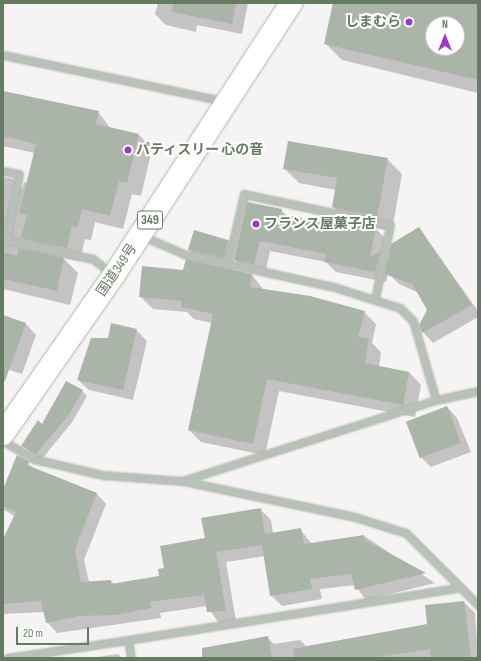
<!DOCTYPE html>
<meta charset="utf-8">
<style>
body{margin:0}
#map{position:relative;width:481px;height:661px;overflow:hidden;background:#f5f3f4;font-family:"Sofia Sans Condensed","Noto Sans JP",sans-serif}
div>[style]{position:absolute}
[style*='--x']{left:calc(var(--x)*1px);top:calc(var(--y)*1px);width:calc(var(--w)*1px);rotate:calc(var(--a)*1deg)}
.shadow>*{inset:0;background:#0003}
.building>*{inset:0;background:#abb4a9;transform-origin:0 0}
.roads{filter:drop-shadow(0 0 1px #aeb4ad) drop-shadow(0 0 1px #aeb4ad)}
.minor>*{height:7px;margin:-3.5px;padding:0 3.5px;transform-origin:3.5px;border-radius:3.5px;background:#b9c0b8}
.highway>*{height:22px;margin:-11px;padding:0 11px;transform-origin:11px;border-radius:11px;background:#fff}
.dots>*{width:11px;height:11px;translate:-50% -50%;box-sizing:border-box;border:2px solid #fff;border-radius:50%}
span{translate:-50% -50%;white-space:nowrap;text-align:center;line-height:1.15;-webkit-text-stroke:4px #fff;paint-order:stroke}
.shield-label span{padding:1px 3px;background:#fff;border:1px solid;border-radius:3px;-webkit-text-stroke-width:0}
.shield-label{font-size:13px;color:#667a64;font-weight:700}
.poi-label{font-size:14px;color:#667a64;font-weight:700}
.right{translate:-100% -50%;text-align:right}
.left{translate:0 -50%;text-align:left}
.street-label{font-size:14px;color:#667a64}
.frame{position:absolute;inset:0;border:4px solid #667a64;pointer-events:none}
.north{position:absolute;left:425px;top:16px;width:40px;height:40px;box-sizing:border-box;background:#fff;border:1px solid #c2cac1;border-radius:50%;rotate:0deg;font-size:11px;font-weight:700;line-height:16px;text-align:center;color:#667a64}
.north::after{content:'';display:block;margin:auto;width:14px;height:18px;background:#9c38d0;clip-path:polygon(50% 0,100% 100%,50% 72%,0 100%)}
.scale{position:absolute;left:16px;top:627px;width:73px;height:18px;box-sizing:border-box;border:2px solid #667a64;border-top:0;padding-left:5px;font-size:12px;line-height:14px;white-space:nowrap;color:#667a64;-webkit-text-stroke:3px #fff;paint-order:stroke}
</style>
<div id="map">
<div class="shadow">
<i style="clip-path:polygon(158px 3px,248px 3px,242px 34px,197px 25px,196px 32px,166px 25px,155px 14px)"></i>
<i style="clip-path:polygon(evenodd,334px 3px,478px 3px,478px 93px,342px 60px,325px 43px,334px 3px,433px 24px,457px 24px,457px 48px,433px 48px,433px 24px)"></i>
<i style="clip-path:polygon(evenodd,3px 92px,98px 112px,111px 129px,139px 135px,152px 149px,141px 196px,132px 194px,123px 229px,95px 222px,91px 240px,85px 239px,80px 261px,62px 257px,78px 273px,70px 305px,3px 289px,3px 177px,13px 179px,22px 189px,24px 182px,28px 183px,35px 153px,3px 146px,3px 92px,18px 241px,26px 249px,17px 247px,18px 241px)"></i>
<i style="clip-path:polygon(387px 159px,402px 174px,392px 231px,375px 228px,386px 239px,383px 256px,390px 263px,419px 228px,478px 311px,478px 317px,433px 343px,423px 332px,428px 310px,419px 293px,399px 284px,388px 273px,386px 282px,336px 272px,326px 262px,270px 251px,265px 274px,245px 270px,235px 259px,281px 210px,288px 217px,329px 225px,348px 222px,333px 207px,336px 190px,299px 183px,284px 168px)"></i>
<i style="clip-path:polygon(228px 240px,233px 246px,229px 262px,195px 255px,190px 250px)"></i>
<i style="clip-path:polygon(186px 261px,252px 275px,264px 290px,364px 312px,376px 324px,372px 343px,381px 352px,379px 367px,409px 372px,421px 385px,415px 417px,279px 391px,265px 455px,201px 442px,189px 430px,212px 323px,194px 319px,187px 312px,153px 309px,140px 296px,183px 271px)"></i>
<i style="clip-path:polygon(3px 316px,26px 324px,36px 335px,22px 374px,3px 368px)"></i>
<i style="clip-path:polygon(136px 330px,147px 341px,133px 400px,89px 390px,78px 380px,108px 339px)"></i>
<i style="clip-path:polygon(82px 391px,87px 396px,73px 421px,42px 459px,28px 451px,23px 446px)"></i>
<i style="clip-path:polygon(447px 407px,457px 418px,471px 452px,431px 467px,421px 457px)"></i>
<i style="clip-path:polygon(18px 457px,36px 470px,96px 493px,106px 504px,84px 560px,89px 582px,111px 581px,114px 584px,160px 577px,206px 539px,260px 509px,271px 520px,273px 534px,300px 529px,312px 544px,364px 536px,435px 583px,366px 600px,355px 585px,320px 589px,322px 599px,282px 606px,271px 595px,265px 556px,226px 562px,236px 621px,218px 622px,207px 606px,160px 613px,161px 618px,57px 633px,47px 622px,44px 612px,3px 614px,3px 541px,14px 516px,3px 509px,3px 491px)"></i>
<i style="clip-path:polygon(464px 602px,475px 613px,478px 658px,232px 658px,267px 637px,274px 644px,300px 640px,306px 646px,428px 625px)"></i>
<i style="clip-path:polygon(118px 654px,122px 658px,90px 658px)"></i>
</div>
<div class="building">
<i style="clip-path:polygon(173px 3px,236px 3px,232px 24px,172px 12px)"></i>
<i style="clip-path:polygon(evenodd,333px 3px,478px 3px,478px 80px,324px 44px,333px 3px,433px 24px,457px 24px,457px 48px,433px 48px,433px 24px)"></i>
<i style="clip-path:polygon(3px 91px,99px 111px,96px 124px,139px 134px,127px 183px,119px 181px,110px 216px,82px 209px,78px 227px,72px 226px,67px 248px,21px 238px,27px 215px,19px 213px,36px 144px,3px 136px)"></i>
<i style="clip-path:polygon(288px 141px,388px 158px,377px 217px,332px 207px,337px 178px,283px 169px)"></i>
<i style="clip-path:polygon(247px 202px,282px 209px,281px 214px,329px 224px,330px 217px,376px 227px,370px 257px,380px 252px,375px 272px,324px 262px,326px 254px,260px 241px,254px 264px,234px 260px)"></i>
<i style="clip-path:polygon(419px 227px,472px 305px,422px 333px,419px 325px,427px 310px,413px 285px,385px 274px,391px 244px)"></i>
<i style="clip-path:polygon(194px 230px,228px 240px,224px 258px,188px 250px)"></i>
<i style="clip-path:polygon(19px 248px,64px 258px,57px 291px,3px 279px,3px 252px,17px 256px)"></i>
<i style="clip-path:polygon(186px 259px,252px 274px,250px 287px,310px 296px,365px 311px,358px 337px,369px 339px,365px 363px,409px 372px,403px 405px,267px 379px,253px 444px,188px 430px,213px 314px,181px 307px,182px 301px,139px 297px,142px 266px,183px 270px)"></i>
<i style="clip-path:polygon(3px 315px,26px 323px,5px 381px,3px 380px)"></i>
<i style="clip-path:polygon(111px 323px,137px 329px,123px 390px,77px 380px,91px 338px,108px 338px)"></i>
<i style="clip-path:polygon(66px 381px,83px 390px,68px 416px,36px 454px,21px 446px,38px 420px,42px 424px)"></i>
<i style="left:447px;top:406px;width:39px;height:44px;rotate:69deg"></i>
<i style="clip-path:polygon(17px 455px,30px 462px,27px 465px,97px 493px,75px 549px,81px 582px,111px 580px,111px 584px,159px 576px,158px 569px,164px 568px,160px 546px,205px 538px,201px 518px,261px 508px,265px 534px,301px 528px,304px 544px,364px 535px,365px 540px,426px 573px,355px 590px,351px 574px,310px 579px,312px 589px,270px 596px,262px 545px,216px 552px,226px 611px,207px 612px,204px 595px,150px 602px,151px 608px,115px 615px,79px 616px,46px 623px,41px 601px,3px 604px,3px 539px,16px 512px,3px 506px,3px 489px)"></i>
<i style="clip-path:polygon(464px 601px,471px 658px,431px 658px,430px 649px,373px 658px,294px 658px,293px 649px,427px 624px,425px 605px)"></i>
<i style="clip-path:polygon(268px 636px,272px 658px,202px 658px,202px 648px)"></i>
</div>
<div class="roads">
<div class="minor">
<i style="--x:3;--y:55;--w:226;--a:11.8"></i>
<i style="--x:3;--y:171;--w:16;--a:11"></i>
<i style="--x:19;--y:174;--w:67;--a:101.1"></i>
<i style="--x:6;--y:240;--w:89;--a:12.3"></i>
<i style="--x:93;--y:259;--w:24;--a:38"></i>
<i style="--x:142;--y:236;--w:46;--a:23.2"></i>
<i style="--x:184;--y:254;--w:154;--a:12.4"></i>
<i style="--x:334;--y:287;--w:69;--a:17.7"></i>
<i style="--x:400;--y:308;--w:18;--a:45"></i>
<i style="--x:413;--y:321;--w:82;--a:73.8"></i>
<i style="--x:228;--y:262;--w:70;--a:-76.8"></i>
<i style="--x:244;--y:194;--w:149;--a:12"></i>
<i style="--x:390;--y:225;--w:76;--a:101.5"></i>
<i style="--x:3;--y:441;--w:36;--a:30"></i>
<i style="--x:34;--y:459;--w:71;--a:13.1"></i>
<i style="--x:103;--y:475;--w:80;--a:4.3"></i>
<i style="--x:183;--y:481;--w:176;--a:11.8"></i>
<i style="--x:355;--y:517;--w:53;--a:17.4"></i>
<i style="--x:406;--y:533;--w:102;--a:45"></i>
<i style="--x:185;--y:480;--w:263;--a:-17.7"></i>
<i style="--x:436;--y:400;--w:43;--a:-12.1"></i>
<i style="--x:7;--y:658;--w:122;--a:-8.5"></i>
<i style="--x:131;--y:658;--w:18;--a:-99"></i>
<i style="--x:128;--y:640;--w:334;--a:-9"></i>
</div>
<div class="highway">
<i style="--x:3;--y:434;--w:194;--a:-55.1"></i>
<i style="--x:114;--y:275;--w:325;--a:-56.9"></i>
</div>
</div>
<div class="dots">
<i style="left:409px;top:22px;background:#9c38d0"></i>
<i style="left:128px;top:150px;background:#9c38d0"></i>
<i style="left:256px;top:224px;background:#9c38d0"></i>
</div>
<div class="shield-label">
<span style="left:150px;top:220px">349</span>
</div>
<div class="poi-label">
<span class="right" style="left:401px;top:22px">しまむら</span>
<span class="left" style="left:136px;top:150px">パティスリー 心の音</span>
<span class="left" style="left:264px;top:224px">フランス屋菓子店</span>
</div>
<div class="street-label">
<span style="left:117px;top:270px;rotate:-56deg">国道349号</span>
</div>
<div class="frame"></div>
<div class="north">N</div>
<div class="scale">20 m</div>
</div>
